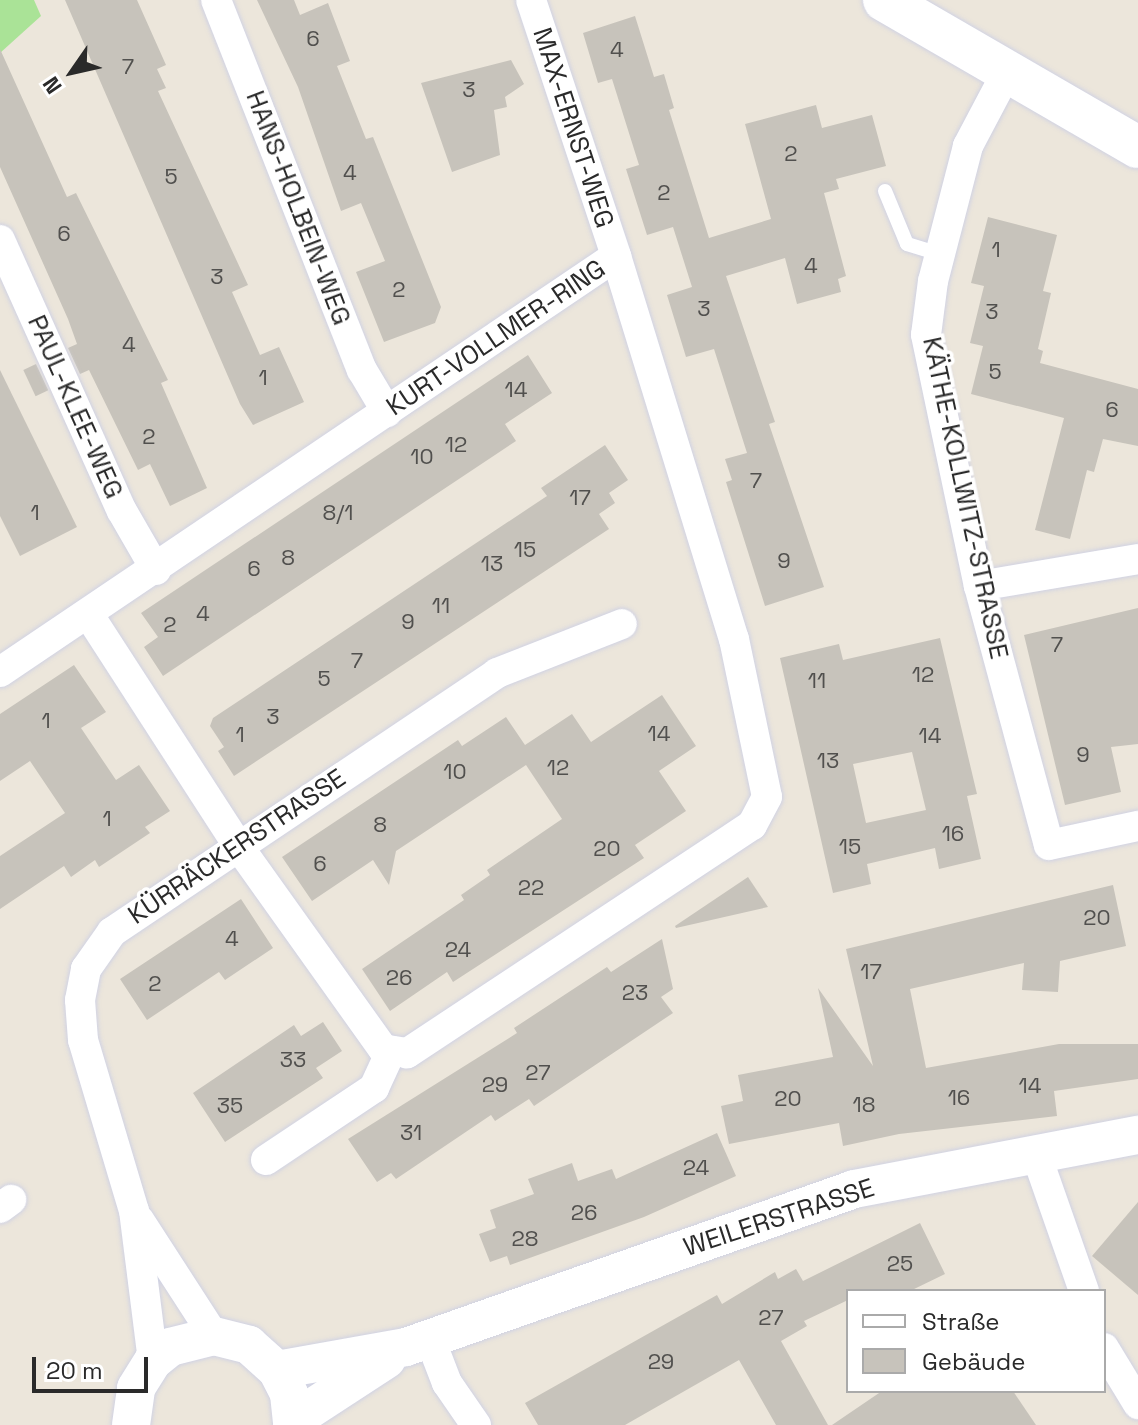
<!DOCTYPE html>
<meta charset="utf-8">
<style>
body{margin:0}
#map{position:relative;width:1138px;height:1425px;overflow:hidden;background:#ece6db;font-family:"Space Grotesk",sans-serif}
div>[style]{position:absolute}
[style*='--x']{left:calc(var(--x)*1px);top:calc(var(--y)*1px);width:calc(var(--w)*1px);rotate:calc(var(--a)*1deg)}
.green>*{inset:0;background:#aae397}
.building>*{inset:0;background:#c7c3bb;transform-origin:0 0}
.roads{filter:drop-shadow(0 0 2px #d0d2e3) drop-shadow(0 0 2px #d0d2e3)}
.service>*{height:14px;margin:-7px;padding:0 7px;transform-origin:7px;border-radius:7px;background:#fff}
.minor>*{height:30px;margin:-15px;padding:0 15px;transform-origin:15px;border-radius:15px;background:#fff}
.tertiary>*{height:38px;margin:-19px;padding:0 19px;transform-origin:19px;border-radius:19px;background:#fff}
.secondary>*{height:42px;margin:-21px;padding:0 21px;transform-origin:21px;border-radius:21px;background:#fff}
span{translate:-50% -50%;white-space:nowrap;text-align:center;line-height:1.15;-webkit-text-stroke:7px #fff;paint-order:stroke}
.number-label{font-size:22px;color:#51504e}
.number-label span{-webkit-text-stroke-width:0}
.street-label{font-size:26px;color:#2a2a2a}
.legend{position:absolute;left:846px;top:1289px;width:260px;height:104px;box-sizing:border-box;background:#fff;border:2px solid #aaa;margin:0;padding:10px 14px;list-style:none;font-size:24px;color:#2a2a2a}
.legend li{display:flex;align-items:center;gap:16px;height:40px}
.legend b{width:40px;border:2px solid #aaa}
.north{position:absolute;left:32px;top:32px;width:80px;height:80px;-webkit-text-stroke:6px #fff;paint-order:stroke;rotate:236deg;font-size:22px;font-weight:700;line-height:32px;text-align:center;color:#2a2a2a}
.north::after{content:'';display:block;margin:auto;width:28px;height:36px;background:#2a2a2a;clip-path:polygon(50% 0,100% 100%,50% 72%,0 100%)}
.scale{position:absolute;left:32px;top:1357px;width:116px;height:36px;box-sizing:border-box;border:4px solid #2a2a2a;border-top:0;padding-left:10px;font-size:24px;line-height:28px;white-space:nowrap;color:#2a2a2a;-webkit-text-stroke:6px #fff;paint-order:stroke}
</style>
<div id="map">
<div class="green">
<i style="clip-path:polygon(0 0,34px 0,41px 16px,0 53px)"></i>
</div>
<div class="building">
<i style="clip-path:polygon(65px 0,137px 0,166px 65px,157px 69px,166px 88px,158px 91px,248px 285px,232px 292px,260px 355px,279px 347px,304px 402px,253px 425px,240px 404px)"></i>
<i style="clip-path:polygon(257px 0,294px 0,300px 15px,328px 3px,350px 61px,337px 66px,366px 139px,373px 137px,441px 307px,435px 323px,384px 342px,356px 272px,385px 261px,361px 203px,341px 211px,298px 87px)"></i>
<i style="clip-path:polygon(635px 16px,654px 77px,664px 74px,674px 108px,669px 110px,709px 238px,771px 219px,745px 124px,816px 105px,822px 128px,872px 115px,886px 166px,836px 179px,839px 189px,824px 193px,846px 276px,838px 279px,841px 292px,797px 304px,785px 258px,726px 276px,775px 422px,769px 424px,824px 587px,765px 606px,726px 482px,732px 480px,725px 459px,747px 453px,714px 349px,686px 357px,667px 295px,692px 287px,673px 227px,647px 235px,626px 169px,639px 165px,612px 79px,598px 83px,583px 33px)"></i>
<i style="clip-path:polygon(0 49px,67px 197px,76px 193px,168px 380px,161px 383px,207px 488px,170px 506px,150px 464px,138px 470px,89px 370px,80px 374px,68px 348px,77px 344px,68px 319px,0 167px)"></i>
<i style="clip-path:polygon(511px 60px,524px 84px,505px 97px,507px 107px,494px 110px,500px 155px,452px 172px,421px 83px)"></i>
<i style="clip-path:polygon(988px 217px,1057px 235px,1043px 291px,1051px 293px,1038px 349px,1043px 351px,1040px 363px,1138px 389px,1138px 446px,1103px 439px,1094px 472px,1087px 470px,1070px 539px,1035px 530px,1064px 418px,971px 394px,983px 346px,970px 343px,984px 286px,971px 283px)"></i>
<i style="clip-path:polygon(528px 355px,552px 393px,505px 424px,516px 441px,163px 676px,144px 647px,158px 637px,141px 613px)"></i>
<i style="left:36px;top:364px;width:29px;height:14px;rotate:65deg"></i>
<i style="clip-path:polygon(0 370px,77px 527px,20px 556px,0 516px)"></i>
<i style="clip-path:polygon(605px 445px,628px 480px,609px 493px,615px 503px,599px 514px,609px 529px,234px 776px,218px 751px,224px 747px,210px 726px,213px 718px,547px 496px,541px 488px)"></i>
<i style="clip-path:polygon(1138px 608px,1138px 744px,1111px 747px,1121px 792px,1065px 805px,1024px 635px)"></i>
<i style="clip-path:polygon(evenodd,940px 638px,977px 794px,967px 796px,981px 859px,939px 869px,935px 848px,867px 864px,871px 884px,833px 893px,780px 658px,839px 644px,843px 660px,940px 638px,912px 752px,926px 810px,866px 823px,853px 764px,912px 752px)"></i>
<i style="clip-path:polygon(74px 665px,106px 712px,81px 728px,116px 780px,139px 765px,170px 811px,145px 827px,150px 833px,99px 867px,95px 860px,71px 877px,64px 866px,0 909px,0 856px,65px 813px,30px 761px,0 781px,0 714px)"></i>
<i style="clip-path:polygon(662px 695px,696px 746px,659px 771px,686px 811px,635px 845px,644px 858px,453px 982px,447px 972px,390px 1011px,362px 969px,464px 900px,461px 895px,490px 875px,487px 870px,562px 819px,526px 765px,396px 851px,389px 885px,373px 860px,312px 901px,282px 857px,458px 740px,462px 746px,506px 717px,525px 745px,572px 714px,591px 742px)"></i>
<i style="clip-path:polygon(748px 877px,768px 907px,676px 928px,675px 926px)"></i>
<i style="clip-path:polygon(1113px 885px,1126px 946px,1060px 961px,1058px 992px,1022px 990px,1024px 963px,910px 989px,926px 1068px,1059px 1044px,1138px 1044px,1138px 1079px,1054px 1091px,1057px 1116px,899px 1134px,843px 1146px,839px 1123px,729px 1144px,721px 1106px,743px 1101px,738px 1075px,833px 1057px,818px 988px,873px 1066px,846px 949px)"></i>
<i style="clip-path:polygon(241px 899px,273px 948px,225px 980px,219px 972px,147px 1020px,120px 979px)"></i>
<i style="clip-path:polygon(662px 939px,673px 989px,661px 997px,673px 1013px,534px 1106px,529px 1099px,495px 1121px,491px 1115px,396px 1179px,391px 1173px,377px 1182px,348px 1139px,517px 1033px,514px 1028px,607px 967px,611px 972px)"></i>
<i style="clip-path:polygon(323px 1022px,342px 1051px,316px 1068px,323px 1078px,225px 1142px,193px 1093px,294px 1025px,301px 1036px)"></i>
<i style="clip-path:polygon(717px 1133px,736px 1176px,644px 1217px,510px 1265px,507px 1256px,490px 1262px,479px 1234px,496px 1228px,490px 1210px,534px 1194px,528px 1179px,572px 1163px,578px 1181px,612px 1169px,616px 1179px)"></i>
<i style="clip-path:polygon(1138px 1202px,1138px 1295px,1092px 1256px)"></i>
<i style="clip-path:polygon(920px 1223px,945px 1274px,910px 1291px,848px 1291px,848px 1300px,804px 1321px,807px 1326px,781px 1341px,828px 1425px,776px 1425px,739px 1360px,625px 1425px,538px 1425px,525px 1403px,717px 1295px,722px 1304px,775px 1272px,778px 1279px,796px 1269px,803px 1281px)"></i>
<i style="clip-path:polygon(882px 1391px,1013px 1391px,1036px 1425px,832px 1425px)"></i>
</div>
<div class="roads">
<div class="service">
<i style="--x:885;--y:191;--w:57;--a:67.5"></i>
<i style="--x:907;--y:244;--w:34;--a:17"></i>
</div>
<div class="minor">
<i style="--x:216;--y:0;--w:398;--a:68.5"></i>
<i style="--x:362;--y:370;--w:49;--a:59.2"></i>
<i style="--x:531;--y:0;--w:270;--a:71.6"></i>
<i style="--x:1008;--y:70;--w:86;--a:117.8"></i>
<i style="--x:968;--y:146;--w:139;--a:104.5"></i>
<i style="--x:933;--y:281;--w:54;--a:97.4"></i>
<i style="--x:926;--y:335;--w:257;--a:78.1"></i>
<i style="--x:979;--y:586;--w:268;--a:74.9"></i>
<i style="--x:1049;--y:845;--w:91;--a:-12.1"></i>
<i style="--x:0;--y:240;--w:297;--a:65.8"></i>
<i style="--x:122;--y:511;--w:68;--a:60"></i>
<i style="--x:979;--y:586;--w:161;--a:-9.6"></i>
<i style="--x:0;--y:672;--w:743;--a:-34.03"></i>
<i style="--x:616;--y:256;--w:401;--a:72.9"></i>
<i style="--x:734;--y:639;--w:161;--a:78.2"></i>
<i style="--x:767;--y:797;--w:32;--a:118"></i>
<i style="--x:752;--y:825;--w:414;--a:146.5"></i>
<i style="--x:407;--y:1053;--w:24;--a:-171"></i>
<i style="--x:383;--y:1049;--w:252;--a:-125.5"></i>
<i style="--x:237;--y:844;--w:273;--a:-122.9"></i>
<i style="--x:1035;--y:1151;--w:148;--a:70.7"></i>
<i style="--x:266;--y:1160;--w:130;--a:-33.7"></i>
<i style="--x:374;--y:1088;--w:41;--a:-65.3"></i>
<i style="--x:0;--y:1208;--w:14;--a:-36"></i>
<i style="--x:139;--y:1220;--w:138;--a:57.1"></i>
<i style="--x:430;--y:1339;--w:47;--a:68.9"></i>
<i style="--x:447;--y:1383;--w:51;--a:55.4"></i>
<i style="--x:1104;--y:1348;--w:66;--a:58.7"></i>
<i style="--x:153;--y:1361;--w:151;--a:-97.2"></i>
<i style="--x:134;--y:1211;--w:178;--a:-106.6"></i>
<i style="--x:83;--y:1040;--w:40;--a:-94.3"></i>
<i style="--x:80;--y:1000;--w:32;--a:-79"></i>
<i style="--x:86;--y:969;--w:45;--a:-54.9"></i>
<i style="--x:112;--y:932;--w:464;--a:-33.9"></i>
<i style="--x:497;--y:673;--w:134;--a:-21.4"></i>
</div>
<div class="tertiary">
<i style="--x:277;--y:1370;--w:131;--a:-10.1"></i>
<i style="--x:406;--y:1347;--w:475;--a:-19.4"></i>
<i style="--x:854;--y:1189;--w:289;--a:-10.8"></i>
<i style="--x:292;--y:1421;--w:113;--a:-33.1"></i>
<i style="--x:131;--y:1425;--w:37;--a:-82"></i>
<i style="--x:136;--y:1388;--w:32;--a:-58"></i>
<i style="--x:153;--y:1361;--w:22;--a:-39"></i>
<i style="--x:170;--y:1347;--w:45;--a:-14"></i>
<i style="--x:214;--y:1336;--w:36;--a:14"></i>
<i style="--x:249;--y:1345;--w:38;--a:42"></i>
<i style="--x:277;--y:1370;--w:27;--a:63"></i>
<i style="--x:289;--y:1394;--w:31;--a:84"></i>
</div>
<div class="secondary">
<i style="--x:884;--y:0;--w:293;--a:30.1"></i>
</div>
</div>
<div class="number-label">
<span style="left:313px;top:39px">6</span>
<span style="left:617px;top:50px">4</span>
<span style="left:128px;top:67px">7</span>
<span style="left:469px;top:90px">3</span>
<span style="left:791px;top:154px">2</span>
<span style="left:350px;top:173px">4</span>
<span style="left:171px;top:177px">5</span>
<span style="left:664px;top:193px">2</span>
<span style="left:64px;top:234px">6</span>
<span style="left:996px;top:250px">1</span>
<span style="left:811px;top:266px">4</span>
<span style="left:217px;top:277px">3</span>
<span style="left:399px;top:290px">2</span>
<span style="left:704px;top:309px">3</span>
<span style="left:992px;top:312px">3</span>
<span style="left:129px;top:345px">4</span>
<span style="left:995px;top:372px">5</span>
<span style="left:263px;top:378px">1</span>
<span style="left:516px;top:390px">14</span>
<span style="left:1112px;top:410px">6</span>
<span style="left:149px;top:437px">2</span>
<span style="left:456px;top:445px">12</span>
<span style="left:422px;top:457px">10</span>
<span style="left:756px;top:481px">7</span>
<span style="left:580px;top:498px">17</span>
<span style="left:35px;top:513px">1</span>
<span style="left:338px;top:513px">8/1</span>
<span style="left:525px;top:550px">15</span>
<span style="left:288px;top:558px">8</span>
<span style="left:784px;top:561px">9</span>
<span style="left:492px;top:564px">13</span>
<span style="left:254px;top:569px">6</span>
<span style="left:441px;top:606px">11</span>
<span style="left:203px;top:614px">4</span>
<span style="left:408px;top:622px">9</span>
<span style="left:170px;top:625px">2</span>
<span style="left:1057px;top:645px">7</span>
<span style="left:357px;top:661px">7</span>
<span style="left:923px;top:675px">12</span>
<span style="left:324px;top:679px">5</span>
<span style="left:817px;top:681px">11</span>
<span style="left:273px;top:717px">3</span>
<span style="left:46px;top:721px">1</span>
<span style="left:659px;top:734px">14</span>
<span style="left:240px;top:735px">1</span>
<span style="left:930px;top:736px">14</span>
<span style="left:1083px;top:755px">9</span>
<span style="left:828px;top:761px">13</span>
<span style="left:558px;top:768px">12</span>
<span style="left:455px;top:772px">10</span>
<span style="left:107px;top:819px">1</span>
<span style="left:380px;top:825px">8</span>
<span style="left:953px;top:834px">16</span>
<span style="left:850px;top:847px">15</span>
<span style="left:607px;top:849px">20</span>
<span style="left:320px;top:864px">6</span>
<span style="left:531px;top:888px">22</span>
<span style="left:1097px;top:918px">20</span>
<span style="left:232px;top:939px">4</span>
<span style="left:458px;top:950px">24</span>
<span style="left:871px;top:972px">17</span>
<span style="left:399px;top:978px">26</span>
<span style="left:155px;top:984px">2</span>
<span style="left:635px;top:993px">23</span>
<span style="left:293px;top:1060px">33</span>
<span style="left:538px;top:1073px">27</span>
<span style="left:495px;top:1085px">29</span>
<span style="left:1030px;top:1086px">14</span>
<span style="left:959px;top:1098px">16</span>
<span style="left:788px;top:1099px">20</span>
<span style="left:864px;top:1105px">18</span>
<span style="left:230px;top:1106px">35</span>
<span style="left:411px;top:1133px">31</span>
<span style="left:696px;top:1168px">24</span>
<span style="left:584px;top:1213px">26</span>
<span style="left:525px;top:1239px">28</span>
<span style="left:900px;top:1264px">25</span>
<span style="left:771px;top:1318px">27</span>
<span style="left:661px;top:1362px">29</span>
</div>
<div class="street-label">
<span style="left:573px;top:128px;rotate:72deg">MAX-ERNST-WEG</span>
<span style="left:298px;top:208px;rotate:69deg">HANS-HOLBEIN-WEG</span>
<span style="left:496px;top:338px;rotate:-34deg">KURT-VOLLMER-RING</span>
<span style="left:75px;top:407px;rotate:66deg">PAUL-KLEE-WEG</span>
<span style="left:965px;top:498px;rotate:78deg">KÄTHE-KOLLWITZ-STRASSE</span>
<span style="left:237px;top:847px;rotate:-34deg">KÜRRÄCKERSTRASSE</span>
<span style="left:779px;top:1218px;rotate:-18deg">WEILERSTRASSE</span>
</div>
<ul class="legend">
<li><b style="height:10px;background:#fff"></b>Straße</li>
<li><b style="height:22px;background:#c7c3bb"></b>Gebäude</li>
</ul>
<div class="north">N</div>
<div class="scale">20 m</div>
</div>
